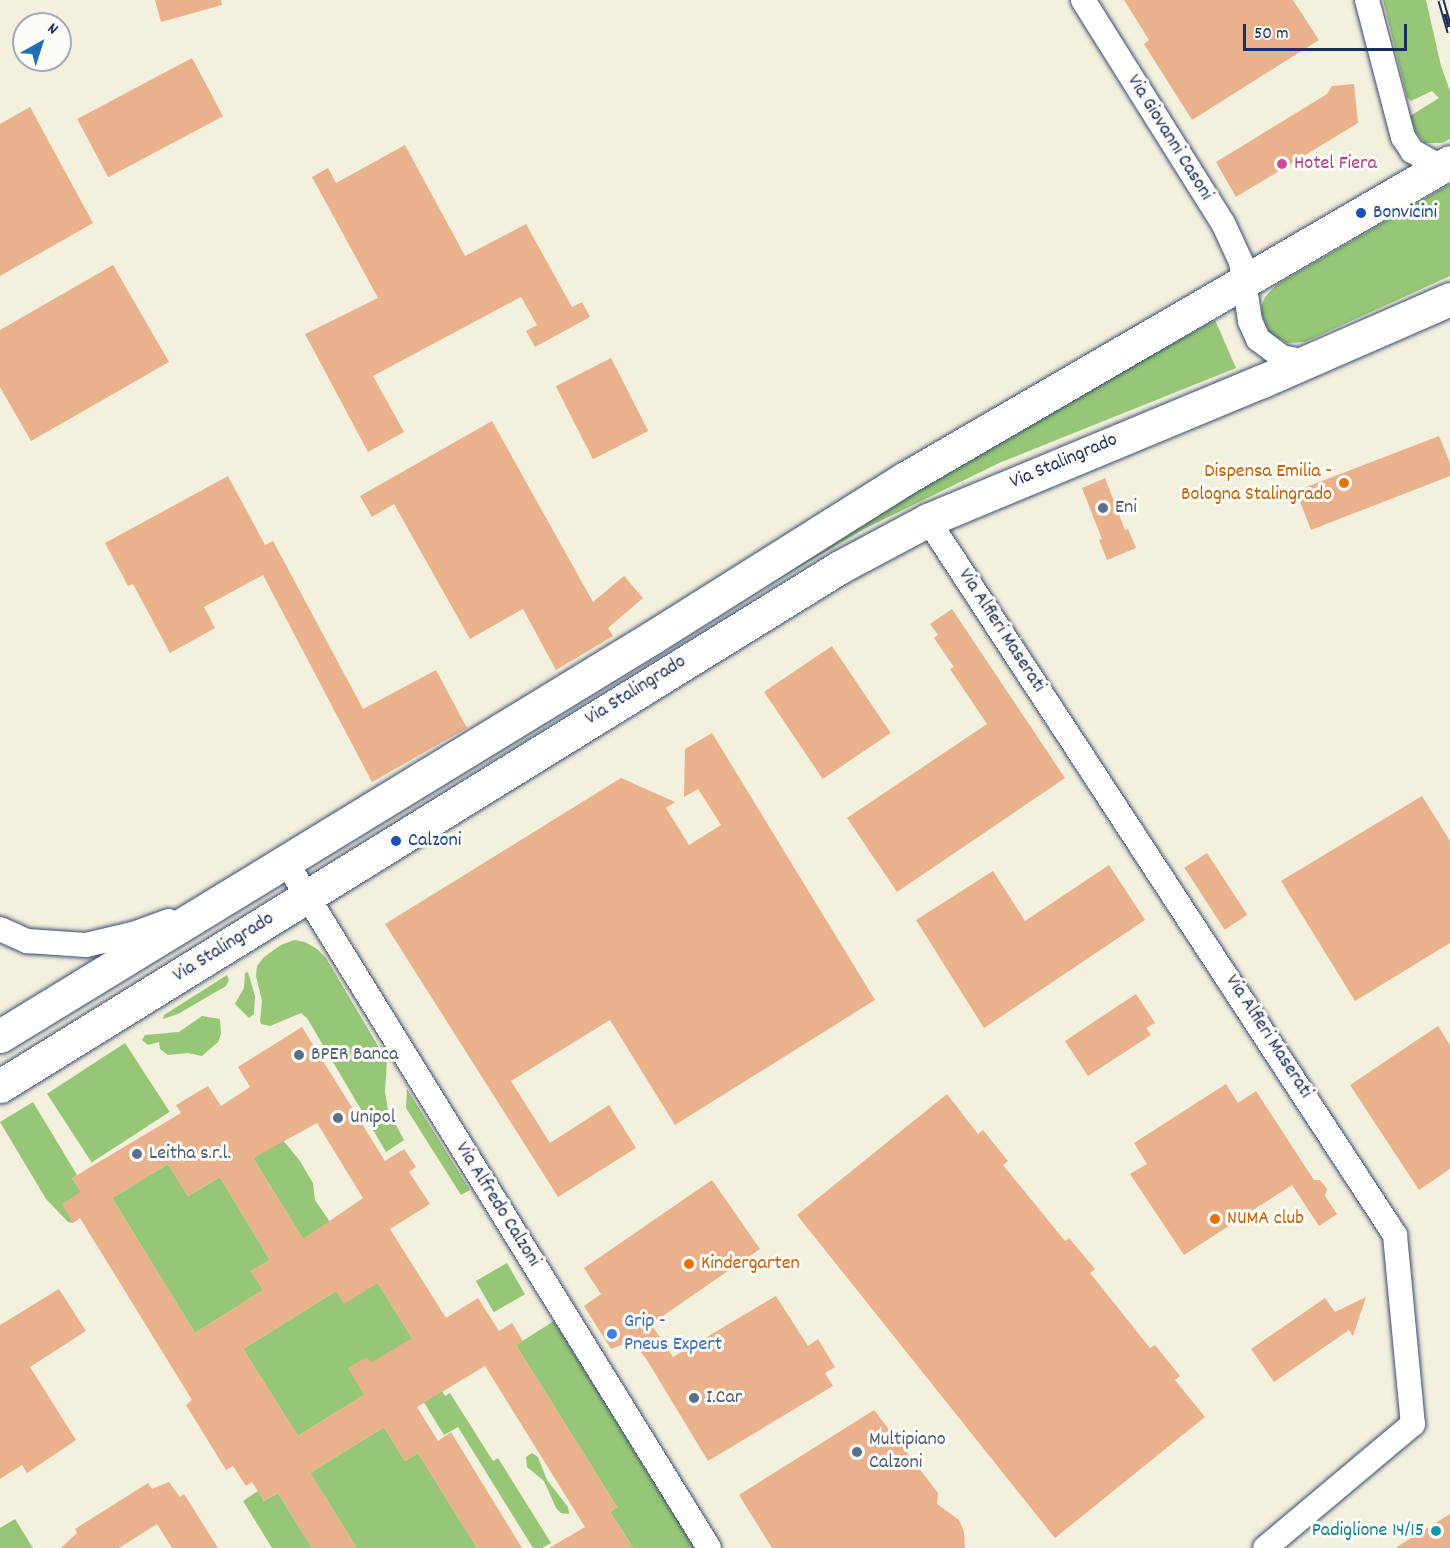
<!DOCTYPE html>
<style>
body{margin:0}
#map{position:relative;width:1450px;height:1548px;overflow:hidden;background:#f3f0dd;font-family:Dekko,sans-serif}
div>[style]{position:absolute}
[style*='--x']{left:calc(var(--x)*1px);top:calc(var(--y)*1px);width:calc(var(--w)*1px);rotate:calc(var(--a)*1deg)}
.green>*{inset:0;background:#97c776;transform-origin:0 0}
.building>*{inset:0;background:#e9b28c;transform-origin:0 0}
.roads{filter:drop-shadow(0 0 2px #3b4c71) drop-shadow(0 0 2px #3b4c71)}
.street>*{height:24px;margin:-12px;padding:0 12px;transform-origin:12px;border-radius:12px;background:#fff}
.primary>*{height:33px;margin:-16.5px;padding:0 16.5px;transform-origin:16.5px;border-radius:16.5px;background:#fff}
.rail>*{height:7px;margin-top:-3.5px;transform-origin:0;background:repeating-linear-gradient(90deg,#fdfcf7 0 14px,#1b2f5e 0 28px);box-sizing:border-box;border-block:2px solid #1b2f5e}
.dots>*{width:16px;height:16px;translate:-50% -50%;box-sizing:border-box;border:3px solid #fdfcf7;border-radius:50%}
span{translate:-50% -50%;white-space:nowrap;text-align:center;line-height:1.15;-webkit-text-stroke:6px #fdfcf7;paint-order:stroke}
.street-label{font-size:20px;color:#1b2f5e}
.hotel-label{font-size:20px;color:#b23c85}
.left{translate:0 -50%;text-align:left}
.transit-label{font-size:20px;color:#164399}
.food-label{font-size:20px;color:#c56008}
.right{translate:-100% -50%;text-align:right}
.service-label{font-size:20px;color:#4e5e75}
.shop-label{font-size:20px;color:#366cbe}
.culture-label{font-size:20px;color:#0d838f}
.north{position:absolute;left:12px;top:12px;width:60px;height:60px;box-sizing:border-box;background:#fdfcf7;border:2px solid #a3aaba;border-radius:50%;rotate:39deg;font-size:16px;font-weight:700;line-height:24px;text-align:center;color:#1b2f5e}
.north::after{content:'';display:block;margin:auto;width:21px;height:27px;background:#1f6fb2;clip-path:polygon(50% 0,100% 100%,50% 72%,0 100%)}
.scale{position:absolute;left:1243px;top:24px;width:164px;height:27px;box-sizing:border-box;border:3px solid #1b2f5e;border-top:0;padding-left:8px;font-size:18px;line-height:21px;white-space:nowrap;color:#1b2f5e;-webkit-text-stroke:4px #fdfcf7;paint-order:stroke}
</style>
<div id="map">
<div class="green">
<i style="clip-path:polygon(1383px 0,1426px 0,1441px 66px,1450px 91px,1450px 139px,1442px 143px,1425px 143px,1415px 131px,1410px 116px,1439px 98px,1432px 91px,1411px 101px,1407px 97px)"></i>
<i style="clip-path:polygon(1450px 184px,1450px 276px,1305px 342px,1287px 343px,1270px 333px,1261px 314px,1262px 305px,1265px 297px,1276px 285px)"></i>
<i style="clip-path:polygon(1215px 320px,1236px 368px,999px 463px,862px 530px,767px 586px,324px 858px,322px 854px,798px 560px,1047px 413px)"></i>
<i style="clip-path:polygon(294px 940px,305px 942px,317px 949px,326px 958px,387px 1061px,385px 1092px,388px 1110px,404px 1140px,386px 1152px,307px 1018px,301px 1013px,270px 1026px,261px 1024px,260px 1021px,262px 1001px,256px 976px,257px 966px,264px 957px,281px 945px)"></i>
<i style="clip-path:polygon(248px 972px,255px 996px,254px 1014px,249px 1018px,235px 1004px,244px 988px,245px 973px)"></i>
<i style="clip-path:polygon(227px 975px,229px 980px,226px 986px,178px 1014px,163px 1019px,164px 1015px)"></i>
<i style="clip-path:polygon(202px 1016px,220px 1019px,221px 1034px,218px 1042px,202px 1056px,188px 1053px,168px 1055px,160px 1049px,159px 1042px,148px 1045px,142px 1040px,145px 1035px,179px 1032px)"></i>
<i style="left:125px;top:1043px;width:82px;height:93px;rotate:57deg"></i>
<i style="clip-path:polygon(407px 1089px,470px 1190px,461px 1195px,406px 1108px)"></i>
<i style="clip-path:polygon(33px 1102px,77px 1175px,72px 1178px,81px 1192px,73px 1223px,68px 1222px,46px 1199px,0 1122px)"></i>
<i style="clip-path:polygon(282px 1139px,300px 1161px,313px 1183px,315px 1200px,330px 1222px,303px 1239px,253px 1158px)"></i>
<i style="clip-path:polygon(168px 1164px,188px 1196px,220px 1177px,270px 1260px,251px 1271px,263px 1290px,195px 1333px,112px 1198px)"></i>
<i style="left:507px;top:1263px;width:36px;height:36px;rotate:60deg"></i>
<i style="clip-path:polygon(378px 1283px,412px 1338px,364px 1395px,298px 1436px,243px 1349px,336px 1291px)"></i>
<i style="clip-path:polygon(554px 1321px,696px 1548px,621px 1548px,630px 1543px,610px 1512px,617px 1507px,516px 1345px)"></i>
<i style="clip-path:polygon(433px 1376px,445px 1396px,450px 1393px,493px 1461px,498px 1458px,551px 1543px,542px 1548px,533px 1548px,458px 1427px,444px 1435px,415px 1388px)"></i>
<i style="clip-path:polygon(384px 1427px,405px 1461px,418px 1453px,477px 1548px,357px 1548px,310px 1473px)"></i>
<i style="clip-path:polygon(532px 1453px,538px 1457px,547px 1480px,568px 1507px,569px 1514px,561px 1513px,556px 1508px,544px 1481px,527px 1467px,526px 1457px)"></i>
<i style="clip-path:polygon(258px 1491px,264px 1501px,278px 1493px,312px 1548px,272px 1548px,243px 1501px)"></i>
<i style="clip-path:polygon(15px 1519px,33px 1548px,0 1548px,0 1528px)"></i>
</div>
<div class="building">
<i style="clip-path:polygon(155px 0,221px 0,222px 5px,161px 22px)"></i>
<i style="clip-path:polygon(1124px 0,1293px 0,1319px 40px,1192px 120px,1144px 44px,1149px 40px)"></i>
<i style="left:192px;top:58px;width:66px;height:130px;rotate:62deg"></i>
<i style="clip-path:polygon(1354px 84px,1358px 123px,1236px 197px,1216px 162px,1327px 94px,1332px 86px)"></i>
<i style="clip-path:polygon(30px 107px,93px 223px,0 276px,0 124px)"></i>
<i style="clip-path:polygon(405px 145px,465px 256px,526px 224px,572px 307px,582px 302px,590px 317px,535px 347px,526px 331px,537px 325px,521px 297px,373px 376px,404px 432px,368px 452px,305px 334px,378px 298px,312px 177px,328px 168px,336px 183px)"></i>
<i style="clip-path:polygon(113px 265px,169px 362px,31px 441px,0 387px,0 330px)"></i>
<i style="left:611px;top:358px;width:82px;height:62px;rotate:63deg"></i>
<i style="clip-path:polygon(492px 421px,593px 602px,624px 576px,643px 598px,608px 628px,613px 636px,556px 670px,523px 609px,470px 639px,394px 504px,372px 517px,360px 496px)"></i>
<i style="clip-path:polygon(1439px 436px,1450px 463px,1450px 476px,1311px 530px,1296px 491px)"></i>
<i style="clip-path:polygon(228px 476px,265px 545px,273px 541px,363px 709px,436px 670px,467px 728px,372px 782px,263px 575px,204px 607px,215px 628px,170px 653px,133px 584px,128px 586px,105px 543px)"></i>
<i style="clip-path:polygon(1105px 478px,1125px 530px,1128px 529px,1136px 548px,1107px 560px,1099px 540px,1102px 539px,1082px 488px)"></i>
<i style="clip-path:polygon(952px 609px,1065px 778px,897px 892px,847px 818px,987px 724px,950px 669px,954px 667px,934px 638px,938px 635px,930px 624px)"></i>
<i style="left:832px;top:646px;width:105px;height:82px;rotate:56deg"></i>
<i style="clip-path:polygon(712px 733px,875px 1000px,675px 1125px,610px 1020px,511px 1081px,550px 1143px,609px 1105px,636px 1148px,558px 1197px,385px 924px,621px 778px,675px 802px,666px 808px,689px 845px,721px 825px,698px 789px,684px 797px,685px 749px)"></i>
<i style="clip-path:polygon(1422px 796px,1450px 841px,1450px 943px,1355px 1001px,1281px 881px)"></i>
<i style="left:1207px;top:853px;width:74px;height:27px;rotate:57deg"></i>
<i style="clip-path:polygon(1109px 865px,1145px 920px,984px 1028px,916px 920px,993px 871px,1025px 921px)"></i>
<i style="clip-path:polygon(1136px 994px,1155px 1023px,1146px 1028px,1151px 1035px,1088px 1076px,1065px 1041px)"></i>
<i style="clip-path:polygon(1438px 1026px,1450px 1045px,1450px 1169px,1419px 1190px,1350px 1085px)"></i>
<i style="clip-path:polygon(evenodd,302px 1027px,385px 1161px,404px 1149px,416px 1167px,409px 1172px,430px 1204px,390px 1229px,446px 1318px,478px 1298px,499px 1331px,512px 1323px,523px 1341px,516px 1345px,617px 1507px,610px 1512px,633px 1548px,549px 1548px,585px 1527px,485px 1366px,417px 1407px,438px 1441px,451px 1432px,522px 1548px,477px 1548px,418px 1453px,405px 1461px,384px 1427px,310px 1473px,357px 1548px,312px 1548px,278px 1493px,264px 1501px,252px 1482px,246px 1486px,233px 1466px,226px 1470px,186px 1405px,192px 1400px,80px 1218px,73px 1223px,62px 1204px,81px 1192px,72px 1178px,181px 1113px,176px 1105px,208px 1086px,221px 1106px,250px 1087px,238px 1067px,302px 1027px,317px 1123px,363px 1198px,303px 1239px,253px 1158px,317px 1123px,302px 1027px,168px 1164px,188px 1196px,220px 1177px,270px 1260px,251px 1271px,263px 1290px,195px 1333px,112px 1198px,168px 1164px,302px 1027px,378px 1283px,412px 1338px,371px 1363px,367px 1357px,348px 1368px,364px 1395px,298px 1436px,243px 1349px,336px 1291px,344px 1304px,378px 1283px)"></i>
<i style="clip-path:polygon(1226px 1084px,1238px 1103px,1256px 1091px,1314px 1180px,1320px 1180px,1327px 1189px,1325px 1196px,1337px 1214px,1319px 1226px,1292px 1185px,1184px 1255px,1130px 1174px,1147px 1164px,1134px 1143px)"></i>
<i style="clip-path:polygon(947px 1094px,978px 1134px,983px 1130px,1008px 1161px,1003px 1165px,1065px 1241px,1069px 1238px,1095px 1269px,1090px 1273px,1150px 1348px,1155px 1345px,1180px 1376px,1175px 1380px,1205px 1417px,1055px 1538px,797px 1215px)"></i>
<i style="clip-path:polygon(712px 1180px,760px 1249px,651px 1324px,673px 1357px,776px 1296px,808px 1346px,818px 1339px,835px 1367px,825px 1373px,833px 1386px,708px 1461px,647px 1360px,632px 1341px,611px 1349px,584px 1306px,601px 1294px,584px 1268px)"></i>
<i style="clip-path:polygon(59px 1289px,86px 1331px,30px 1367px,76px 1440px,27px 1473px,22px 1465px,0 1479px,0 1325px)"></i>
<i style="clip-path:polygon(1366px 1297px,1353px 1336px,1349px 1330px,1274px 1382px,1251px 1349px,1325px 1298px,1335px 1312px)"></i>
<i style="clip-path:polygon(874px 1410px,938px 1493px,937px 1504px,959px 1520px,964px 1532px,965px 1548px,772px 1548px,739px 1495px)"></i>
<i style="clip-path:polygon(169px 1482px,180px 1497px,184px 1494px,218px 1548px,172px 1548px,157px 1524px,119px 1548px,61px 1548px,77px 1533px,75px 1529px,148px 1483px,152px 1489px)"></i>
<i style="clip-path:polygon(1450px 1514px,1450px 1548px,1395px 1548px)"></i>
</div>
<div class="roads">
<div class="street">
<i style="--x:1083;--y:0;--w:263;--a:57.9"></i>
<i style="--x:1223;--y:223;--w:43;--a:65.2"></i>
<i style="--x:1241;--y:262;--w:60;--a:81.3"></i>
<i style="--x:1250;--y:321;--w:20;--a:66"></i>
<i style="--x:1258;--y:339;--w:30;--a:37"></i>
<i style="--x:1282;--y:357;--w:25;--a:12"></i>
<i style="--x:1367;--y:0;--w:142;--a:75.3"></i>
<i style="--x:1403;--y:137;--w:17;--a:57"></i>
<i style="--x:1412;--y:151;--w:33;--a:29"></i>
<i style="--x:928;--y:520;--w:854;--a:56.85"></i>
<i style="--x:1395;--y:1235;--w:190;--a:84.6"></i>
<i style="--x:1413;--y:1424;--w:193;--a:140"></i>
<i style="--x:286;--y:862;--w:806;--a:58.34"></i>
<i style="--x:0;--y:929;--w:30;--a:24"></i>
<i style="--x:27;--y:941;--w:59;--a:3.9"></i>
<i style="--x:86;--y:945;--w:48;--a:-13.2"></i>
<i style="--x:133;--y:934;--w:38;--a:-20"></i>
</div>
<div class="primary">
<i style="--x:0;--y:1036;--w:765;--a:-31.43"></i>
<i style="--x:653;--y:637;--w:297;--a:-32.2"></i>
<i style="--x:904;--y:479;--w:631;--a:-30.14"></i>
<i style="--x:0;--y:1086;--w:987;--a:-31.71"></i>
<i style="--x:840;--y:567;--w:100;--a:-28.1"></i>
<i style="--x:928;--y:520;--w:360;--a:-22.6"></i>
<i style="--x:1260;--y:382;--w:207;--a:-23.6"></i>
</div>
</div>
<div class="rail">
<i style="--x:1441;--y:0;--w:33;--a:74"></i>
</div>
<div class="dots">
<i style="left:1282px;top:164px;background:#d1479c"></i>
<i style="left:1361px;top:213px;background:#1a4fb4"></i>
<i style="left:1344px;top:483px;background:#e8710a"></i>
<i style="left:1103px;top:508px;background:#5c6f8a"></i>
<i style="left:396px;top:841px;background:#1a4fb4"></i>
<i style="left:299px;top:1055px;background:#5c6f8a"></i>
<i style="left:338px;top:1118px;background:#5c6f8a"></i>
<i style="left:137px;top:1154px;background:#5c6f8a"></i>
<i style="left:1215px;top:1219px;background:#e8710a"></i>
<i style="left:689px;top:1264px;background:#e8710a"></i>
<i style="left:612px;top:1334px;background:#3f7fe0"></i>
<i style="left:694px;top:1398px;background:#5c6f8a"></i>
<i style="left:857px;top:1452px;background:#5c6f8a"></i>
<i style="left:1436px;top:1531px;background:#0f9aa8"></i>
</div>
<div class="street-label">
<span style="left:1169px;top:138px;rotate:58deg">Via Giovanni Casoni</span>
<span style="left:1064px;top:462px;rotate:-23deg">Via Stalingrado</span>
<span style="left:1001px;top:631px;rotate:57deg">Via Alfieri Maserati</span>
<span style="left:636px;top:691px;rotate:-32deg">Via Stalingrado</span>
<span style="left:224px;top:948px;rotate:-32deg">Via Stalingrado</span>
<span style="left:1268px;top:1037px;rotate:57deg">Via Alfieri Maserati</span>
<span style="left:497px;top:1205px;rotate:58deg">Via Alfredo Calzoni</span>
</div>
<div class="hotel-label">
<span class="left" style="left:1294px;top:164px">Hotel Fiera</span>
</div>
<div class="transit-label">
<span class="left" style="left:1373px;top:213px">Bonvicini</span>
<span class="left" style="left:408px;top:841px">Calzoni</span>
</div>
<div class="food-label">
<span class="right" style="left:1332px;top:484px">Dispensa Emilia -<br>Bologna Stalingrado</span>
<span class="left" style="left:1227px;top:1219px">NUMA club</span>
<span class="left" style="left:701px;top:1264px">Kindergarten</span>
</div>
<div class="service-label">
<span class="left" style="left:1115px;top:508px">Eni</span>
<span class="left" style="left:311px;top:1055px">BPER Banca</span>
<span class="left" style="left:350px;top:1118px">Unipol</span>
<span class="left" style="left:149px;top:1154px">Leitha s.r.l.</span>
<span class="left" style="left:706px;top:1398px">I.Car</span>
<span class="left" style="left:869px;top:1452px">Multipiano<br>Calzoni</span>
</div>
<div class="shop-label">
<span class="left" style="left:624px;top:1334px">Grip -<br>Pneus Expert</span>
</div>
<div class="culture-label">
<span class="right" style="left:1424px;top:1531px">Padiglione 14/15</span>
</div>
<div class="north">N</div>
<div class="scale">50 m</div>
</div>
